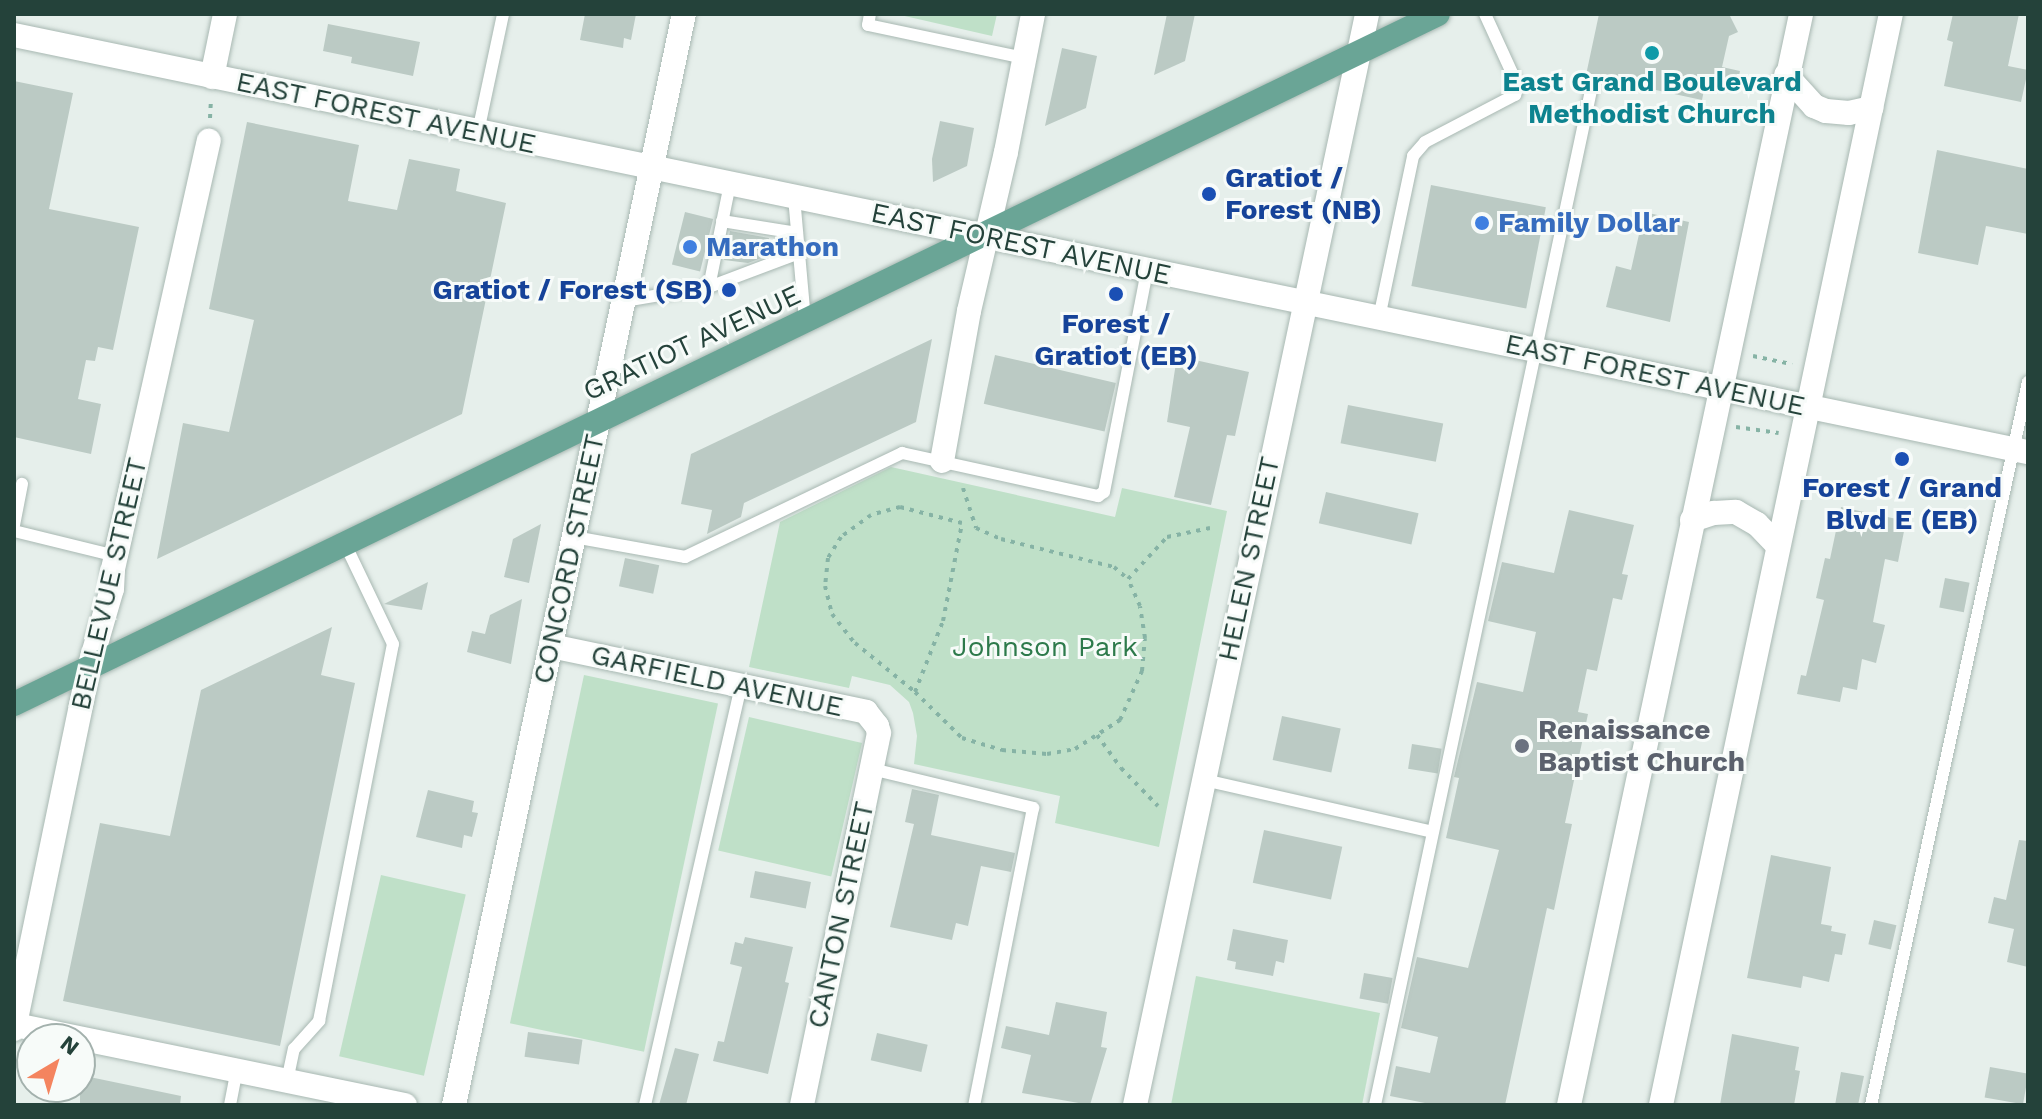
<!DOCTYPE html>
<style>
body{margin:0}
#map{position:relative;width:2042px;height:1119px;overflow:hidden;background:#e6efeb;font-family:"Work Sans",sans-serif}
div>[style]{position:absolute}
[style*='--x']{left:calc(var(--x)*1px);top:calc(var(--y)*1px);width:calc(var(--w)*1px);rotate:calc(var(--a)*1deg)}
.green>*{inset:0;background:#bfe0c8;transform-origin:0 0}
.building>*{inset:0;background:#bbcac4;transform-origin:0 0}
.path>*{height:4px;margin-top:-2px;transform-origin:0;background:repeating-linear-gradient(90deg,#86b3a5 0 4px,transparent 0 10px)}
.roads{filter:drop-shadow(0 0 2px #a8b8b2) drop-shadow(0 0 2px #a8b8b2)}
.service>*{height:12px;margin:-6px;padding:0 6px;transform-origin:6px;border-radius:6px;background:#fff}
.minor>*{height:24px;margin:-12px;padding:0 12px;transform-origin:12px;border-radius:12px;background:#fff}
.secondary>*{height:24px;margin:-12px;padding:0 12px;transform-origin:12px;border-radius:12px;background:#fff}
.primary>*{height:24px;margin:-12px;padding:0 12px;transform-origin:12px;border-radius:12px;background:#6aa596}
.dots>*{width:22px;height:22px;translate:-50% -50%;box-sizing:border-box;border:4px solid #f7fbf9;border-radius:50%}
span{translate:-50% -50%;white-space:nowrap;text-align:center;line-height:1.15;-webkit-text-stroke:6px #f7fbf9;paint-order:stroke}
.culture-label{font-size:28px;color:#0d838f;font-weight:700}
.street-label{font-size:28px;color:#24423a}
.transit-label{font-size:28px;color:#164399;font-weight:700}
.left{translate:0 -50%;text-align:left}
.right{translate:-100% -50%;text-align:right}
.shop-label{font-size:28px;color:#366cbe;font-weight:700}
.park-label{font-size:28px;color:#2d7a4b}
.worship-label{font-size:28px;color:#5b616d;font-weight:700}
.frame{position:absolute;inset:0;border:16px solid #24423a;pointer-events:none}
.north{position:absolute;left:16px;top:1023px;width:80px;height:80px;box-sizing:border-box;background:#f7fbf9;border:2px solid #a3b1ad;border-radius:50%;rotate:38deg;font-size:22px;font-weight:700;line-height:32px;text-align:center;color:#24423a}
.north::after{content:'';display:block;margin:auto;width:28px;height:36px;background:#f4845f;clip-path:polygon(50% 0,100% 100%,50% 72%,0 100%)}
</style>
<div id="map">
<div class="green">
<i style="clip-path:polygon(896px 14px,997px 14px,992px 36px)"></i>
<i style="clip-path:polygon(891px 467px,1115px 517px,1122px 488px,1227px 511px,1159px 847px,1055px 823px,1060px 796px,914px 764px,917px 736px,913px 713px,909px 702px,890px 685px,852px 676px,849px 688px,749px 667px,780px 522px)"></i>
<i style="left:584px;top:675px;width:137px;height:356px;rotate:12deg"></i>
<i style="left:749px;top:717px;width:116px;height:137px;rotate:13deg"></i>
<i style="left:381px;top:875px;width:87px;height:186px;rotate:13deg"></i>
<i style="clip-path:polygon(1196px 976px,1380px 1013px,1362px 1105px,1171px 1105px)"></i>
</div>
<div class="building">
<i style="clip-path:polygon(585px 14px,636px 14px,631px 40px,624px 38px,623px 48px,580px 40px)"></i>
<i style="clip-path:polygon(1167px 14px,1195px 14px,1185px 61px,1154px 75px)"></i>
<i style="clip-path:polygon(1599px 14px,1729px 14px,1738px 32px,1729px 36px,1722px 67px,1740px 71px,1736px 91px,1718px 87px,1717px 93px,1704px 90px,1702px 100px,1586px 75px)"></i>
<i style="clip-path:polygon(1953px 14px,2019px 14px,2008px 66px,2028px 70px,2021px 102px,1944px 86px,1953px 42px,1947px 40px)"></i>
<i style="clip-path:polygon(328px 24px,420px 42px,413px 76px,351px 63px,352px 57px,323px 51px)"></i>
<i style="clip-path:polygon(1062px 48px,1097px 56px,1086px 108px,1045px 126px)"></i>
<i style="clip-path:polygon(14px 81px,73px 93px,49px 209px,139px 227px,113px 350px,98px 347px,95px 361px,86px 360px,78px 399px,101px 404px,91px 454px,14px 437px)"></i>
<i style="clip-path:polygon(940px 121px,974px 128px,967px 166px,933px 182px,932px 159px)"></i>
<i style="clip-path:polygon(247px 122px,359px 145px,348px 201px,397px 210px,409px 159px,460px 169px,456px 191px,506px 203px,462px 414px,157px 559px,183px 423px,229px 432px,254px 320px,209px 309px)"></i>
<i style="clip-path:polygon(1937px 150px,2028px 169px,2028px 234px,1986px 226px,1978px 265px,1918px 253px)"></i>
<i style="left:1431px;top:185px;width:117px;height:103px;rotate:11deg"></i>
<i style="left:685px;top:212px;width:29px;height:54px;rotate:14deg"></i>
<i style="clip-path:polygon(1644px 212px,1689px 222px,1670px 322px,1606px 307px,1616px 266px,1631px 270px)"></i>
<i style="clip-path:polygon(730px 231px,769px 238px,767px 256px,748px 263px,724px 260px)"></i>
<i style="clip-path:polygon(932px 339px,916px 422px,744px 503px,741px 517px,707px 534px,712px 510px,681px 504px,691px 454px)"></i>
<i style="left:995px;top:355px;width:124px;height:50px;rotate:13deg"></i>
<i style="clip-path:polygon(1177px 356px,1249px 372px,1235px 436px,1227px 435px,1211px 505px,1174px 497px,1190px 427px,1167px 422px)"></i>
<i style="left:1348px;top:405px;width:97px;height:39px;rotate:11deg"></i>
<i style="left:1326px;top:492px;width:95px;height:32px;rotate:13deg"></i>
<i style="clip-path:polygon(1841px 507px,1906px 521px,1898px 562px,1885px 559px,1873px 622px,1885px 625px,1876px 663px,1862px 659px,1857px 690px,1843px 687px,1840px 702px,1797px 694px,1801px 675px,1806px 676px,1824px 600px,1816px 598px,1825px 558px,1830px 559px)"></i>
<i style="clip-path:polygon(1569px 510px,1634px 525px,1622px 574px,1628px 575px,1622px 600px,1613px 598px,1597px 671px,1587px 669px,1578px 712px,1588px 714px,1565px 823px,1572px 824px,1554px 910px,1547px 908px,1505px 1105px,1435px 1105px,1390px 1096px,1396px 1066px,1430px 1073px,1438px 1037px,1401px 1028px,1417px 957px,1468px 968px,1499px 850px,1446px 838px,1459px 778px,1454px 777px,1477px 682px,1523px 692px,1536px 632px,1488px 621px,1502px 562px,1554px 573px)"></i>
<i style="clip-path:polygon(541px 524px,529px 583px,504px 577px,513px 539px)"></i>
<i style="left:625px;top:558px;width:35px;height:29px;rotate:12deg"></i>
<i style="left:1945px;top:578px;width:25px;height:30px;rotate:11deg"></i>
<i style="clip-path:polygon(428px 582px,422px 610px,384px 604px)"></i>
<i style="clip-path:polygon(522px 599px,511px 664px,467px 652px,472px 631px,485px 634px,490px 615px)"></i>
<i style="clip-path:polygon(332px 627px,321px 675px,355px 683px,280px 1046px,63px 1001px,100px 823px,170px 836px,201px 690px)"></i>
<i style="left:1282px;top:716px;width:60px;height:45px;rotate:12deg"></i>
<i style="left:1412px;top:744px;width:30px;height:25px;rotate:9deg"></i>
<i style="clip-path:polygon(912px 789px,939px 795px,931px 835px,1015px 853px,1011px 872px,981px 866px,968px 926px,956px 923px,952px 940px,890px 927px,914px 824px,905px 822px)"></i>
<i style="clip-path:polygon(428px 790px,474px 801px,472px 812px,478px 813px,472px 837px,464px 835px,462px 848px,416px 837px)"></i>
<i style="left:1264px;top:830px;width:80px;height:54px;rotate:12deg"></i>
<i style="clip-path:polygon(2019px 840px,2028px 841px,2028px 967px,2007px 962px,2014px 929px,1988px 923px,1994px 897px,2006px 900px)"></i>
<i style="clip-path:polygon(1771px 855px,1831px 867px,1821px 924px,1832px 926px,1831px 931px,1846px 934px,1842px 955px,1835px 954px,1829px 982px,1803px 976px,1801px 988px,1747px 978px)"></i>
<i style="left:755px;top:871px;width:57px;height:27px;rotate:11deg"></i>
<i style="left:1874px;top:920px;width:23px;height:25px;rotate:13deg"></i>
<i style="clip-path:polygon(1233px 929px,1288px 940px,1284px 963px,1276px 961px,1273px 976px,1235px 969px,1236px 962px,1227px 960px)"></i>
<i style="clip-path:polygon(745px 937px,793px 947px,785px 982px,789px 983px,768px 1074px,713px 1061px,718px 1041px,724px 1042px,742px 967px,730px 964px,735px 942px,743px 944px)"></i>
<i style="left:1364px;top:973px;width:29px;height:26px;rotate:10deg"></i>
<i style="clip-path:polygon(1056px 1002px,1107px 1012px,1101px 1047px,1107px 1048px,1090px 1105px,1022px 1093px,1031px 1055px,1001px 1048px,1006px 1026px,1049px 1035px)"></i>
<i style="left:528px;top:1032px;width:55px;height:25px;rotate:8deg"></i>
<i style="left:877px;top:1033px;width:52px;height:28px;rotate:13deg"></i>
<i style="clip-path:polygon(1732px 1034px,1799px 1047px,1795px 1070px,1800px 1071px,1794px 1105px,1720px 1105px)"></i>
<i style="clip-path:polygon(675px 1048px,699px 1054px,686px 1105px,659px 1105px)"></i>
<i style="left:1990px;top:1067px;width:39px;height:31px;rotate:10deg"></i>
<i style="clip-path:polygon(1841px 1072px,1864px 1076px,1858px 1105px,1835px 1105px)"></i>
<i style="clip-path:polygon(80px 1075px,181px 1096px,180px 1105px,80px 1105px)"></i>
</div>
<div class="path">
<i style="--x:210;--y:118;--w:19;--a:-87"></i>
<i style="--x:1753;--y:356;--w:40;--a:12"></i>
<i style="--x:1736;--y:427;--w:43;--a:7.9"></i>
<i style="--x:963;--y:488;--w:42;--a:72"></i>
<i style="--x:976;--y:528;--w:27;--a:24"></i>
<i style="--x:1001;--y:539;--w:116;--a:13.9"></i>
<i style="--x:1114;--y:567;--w:18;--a:41"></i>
<i style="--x:915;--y:692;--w:76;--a:-68.5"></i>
<i style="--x:943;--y:621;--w:100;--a:-79"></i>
<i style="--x:962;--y:523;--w:64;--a:-165.5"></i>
<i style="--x:900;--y:507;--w:30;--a:165"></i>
<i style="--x:871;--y:515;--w:37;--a:144"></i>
<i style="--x:841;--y:537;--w:25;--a:122"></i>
<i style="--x:828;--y:558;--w:28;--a:96"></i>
<i style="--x:825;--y:586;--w:29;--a:76"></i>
<i style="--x:832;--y:614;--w:37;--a:52"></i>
<i style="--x:855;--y:643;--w:77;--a:39.2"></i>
<i style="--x:915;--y:692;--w:66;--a:44.4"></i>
<i style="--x:962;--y:738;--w:42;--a:16.7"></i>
<i style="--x:1002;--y:750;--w:45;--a:5.1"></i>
<i style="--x:1047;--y:754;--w:28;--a:-10"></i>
<i style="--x:1075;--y:749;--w:54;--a:-32.8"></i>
<i style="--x:1120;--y:720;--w:54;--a:-65.8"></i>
<i style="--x:1142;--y:671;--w:33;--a:-85"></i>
<i style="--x:1145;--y:638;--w:32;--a:-99"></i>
<i style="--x:1140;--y:606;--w:30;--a:-114"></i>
<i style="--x:1128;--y:579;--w:57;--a:-47.1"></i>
<i style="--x:1167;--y:537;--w:44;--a:-11.8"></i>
<i style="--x:1097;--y:735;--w:41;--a:54"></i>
<i style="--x:1121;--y:768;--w:53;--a:45.8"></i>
</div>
<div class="roads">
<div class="service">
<i style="--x:870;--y:14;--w:11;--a:100"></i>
<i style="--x:868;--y:25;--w:159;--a:11.9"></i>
<i style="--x:478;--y:132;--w:121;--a:-78"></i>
<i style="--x:794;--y:197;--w:124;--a:84.9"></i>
<i style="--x:722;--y:221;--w:76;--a:9.1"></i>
<i style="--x:709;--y:287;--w:96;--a:-20.7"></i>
<i style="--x:624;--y:301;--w:86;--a:-9.4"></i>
<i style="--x:709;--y:287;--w:105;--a:-78.5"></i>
<i style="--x:1379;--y:318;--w:166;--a:-78.1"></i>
<i style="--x:1413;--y:156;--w:18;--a:-49"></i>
<i style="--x:1425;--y:142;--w:102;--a:-27.6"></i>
<i style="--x:1515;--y:95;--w:9;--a:-72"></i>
<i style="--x:1518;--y:86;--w:79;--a:-114.6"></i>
<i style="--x:14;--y:525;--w:42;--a:-79"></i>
<i style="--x:14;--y:531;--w:105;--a:13.8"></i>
<i style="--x:574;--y:537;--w:113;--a:10.2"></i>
<i style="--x:685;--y:557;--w:241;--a:-25.6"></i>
<i style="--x:902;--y:453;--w:201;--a:12.4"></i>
<i style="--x:1098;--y:496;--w:7;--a:-34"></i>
<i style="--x:1104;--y:492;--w:226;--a:-79"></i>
<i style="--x:872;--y:769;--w:166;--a:13.6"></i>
<i style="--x:1033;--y:808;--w:303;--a:101.2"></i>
<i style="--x:1204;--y:780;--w:234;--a:12.8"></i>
<i style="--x:287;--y:1081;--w:33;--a:-78"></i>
<i style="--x:294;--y:1049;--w:38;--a:-48"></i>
<i style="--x:319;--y:1021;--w:384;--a:-78.9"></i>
<i style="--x:393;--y:644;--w:111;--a:-115.6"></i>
<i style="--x:230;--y:1105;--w:36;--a:-79"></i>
<i style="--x:645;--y:1105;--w:430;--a:-77.1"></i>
<i style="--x:1375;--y:1105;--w:1042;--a:-77.98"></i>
<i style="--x:1871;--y:1105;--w:740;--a:-77.75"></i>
</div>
<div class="minor">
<i style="--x:212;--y:77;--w:64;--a:-78.3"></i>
<i style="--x:942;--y:461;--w:152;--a:-79.8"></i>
<i style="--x:969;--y:311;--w:163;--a:-76.9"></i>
<i style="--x:1006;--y:152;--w:141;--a:-78.9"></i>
<i style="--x:551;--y:646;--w:322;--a:11.8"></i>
<i style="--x:866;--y:712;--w:18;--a:52"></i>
<i style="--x:877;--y:726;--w:7;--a:74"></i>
<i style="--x:879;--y:733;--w:380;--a:101.7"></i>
<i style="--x:15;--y:1025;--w:398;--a:11.6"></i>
<i style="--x:14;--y:1029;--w:369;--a:-78.3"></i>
<i style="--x:89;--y:668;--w:82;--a:-73.8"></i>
<i style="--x:112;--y:589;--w:20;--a:-87"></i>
<i style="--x:113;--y:569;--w:439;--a:-77.4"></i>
<i style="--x:454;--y:1105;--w:1115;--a:-78.1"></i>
<i style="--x:1135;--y:1105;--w:1115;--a:-77.99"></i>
</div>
<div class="secondary">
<i style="--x:14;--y:35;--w:2057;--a:11.7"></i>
<i style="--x:1786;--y:75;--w:42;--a:47.9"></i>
<i style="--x:1814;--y:106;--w:13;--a:23"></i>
<i style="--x:1826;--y:111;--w:23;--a:5"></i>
<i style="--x:1849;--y:113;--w:23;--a:-13"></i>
<i style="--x:1692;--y:520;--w:23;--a:-18"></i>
<i style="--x:1714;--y:513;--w:22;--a:-3"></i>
<i style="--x:1736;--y:512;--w:24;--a:30"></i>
<i style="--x:1757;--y:524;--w:30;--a:46"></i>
<i style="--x:1569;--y:1105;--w:1115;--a:-77.99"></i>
<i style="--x:1661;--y:1105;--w:1115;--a:-78.1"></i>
</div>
<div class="primary">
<i style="--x:14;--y:704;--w:1582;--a:-25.85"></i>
</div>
</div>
<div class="dots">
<i style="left:1652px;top:53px;background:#0f9aa8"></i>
<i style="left:1209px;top:194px;background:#1a4fb4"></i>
<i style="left:1482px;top:223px;background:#3f7fe0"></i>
<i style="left:690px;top:247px;background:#3f7fe0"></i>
<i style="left:729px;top:290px;background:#1a4fb4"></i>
<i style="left:1116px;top:294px;background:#1a4fb4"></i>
<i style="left:1902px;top:459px;background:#1a4fb4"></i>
<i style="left:1522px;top:746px;background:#6b7280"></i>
</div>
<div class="culture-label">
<span style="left:1652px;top:98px">East Grand Boulevard<br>Methodist Church</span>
</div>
<div class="street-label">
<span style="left:386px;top:113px;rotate:12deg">EAST FOREST AVENUE</span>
<span style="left:1021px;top:244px;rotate:12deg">EAST FOREST AVENUE</span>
<span style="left:692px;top:343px;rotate:-25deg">GRATIOT AVENUE</span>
<span style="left:1655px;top:375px;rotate:12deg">EAST FOREST AVENUE</span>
<span style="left:569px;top:559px;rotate:-78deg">CONCORD STREET</span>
<span style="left:1249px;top:559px;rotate:-78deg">HELEN STREET</span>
<span style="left:109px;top:584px;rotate:-77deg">BELLEVUE STREET</span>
<span style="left:717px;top:681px;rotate:12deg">GARFIELD AVENUE</span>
<span style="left:841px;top:915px;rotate:-78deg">CANTON STREET</span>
</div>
<div class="transit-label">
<span class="left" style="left:1225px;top:194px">Gratiot /<br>Forest (NB)</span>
<span class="right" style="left:713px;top:290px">Gratiot / Forest (SB)</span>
<span style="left:1116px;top:340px">Forest /<br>Gratiot (EB)</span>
<span style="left:1902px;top:504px">Forest / Grand<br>Blvd E (EB)</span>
</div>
<div class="shop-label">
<span class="left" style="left:1498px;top:223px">Family Dollar</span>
<span class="left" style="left:706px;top:247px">Marathon</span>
</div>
<div class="park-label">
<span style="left:1045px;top:647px">Johnson Park</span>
</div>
<div class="worship-label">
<span class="left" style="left:1538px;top:746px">Renaissance<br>Baptist Church</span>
</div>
<div class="frame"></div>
<div class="north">N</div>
</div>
